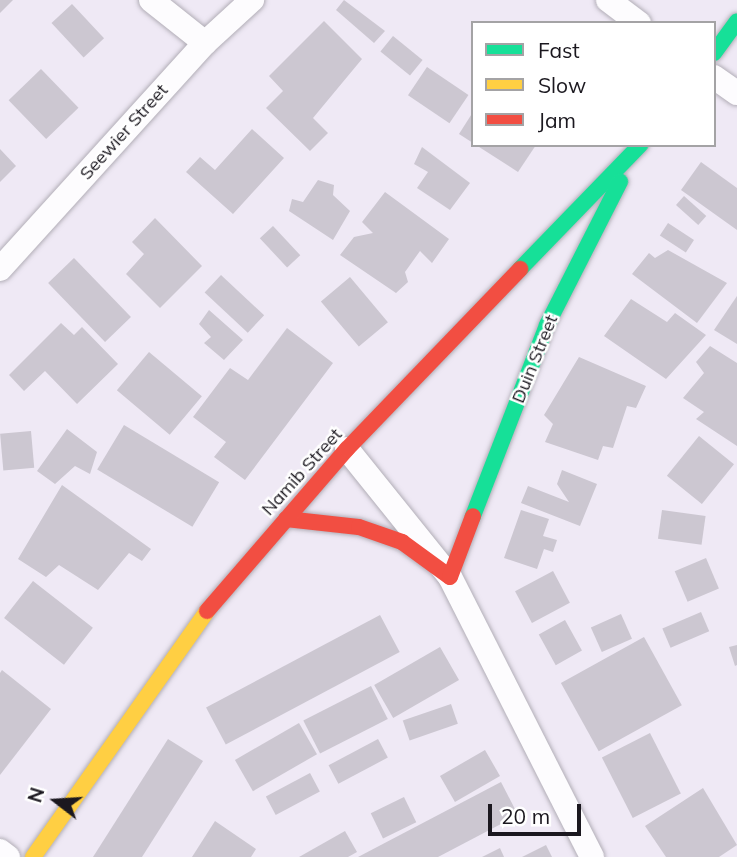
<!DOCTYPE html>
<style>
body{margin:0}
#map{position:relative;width:737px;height:857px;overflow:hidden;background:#efe9f5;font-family:Mulish,sans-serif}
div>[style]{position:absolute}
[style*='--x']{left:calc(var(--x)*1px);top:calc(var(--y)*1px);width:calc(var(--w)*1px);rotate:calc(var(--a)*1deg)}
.building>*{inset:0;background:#ccc7d1;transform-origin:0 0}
.roads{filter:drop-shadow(0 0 2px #b2aeb7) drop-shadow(0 0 2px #b2aeb7)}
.street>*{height:24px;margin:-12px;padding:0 12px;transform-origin:12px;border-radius:12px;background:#fdfcfe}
.fast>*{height:16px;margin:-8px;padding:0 8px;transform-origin:8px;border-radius:8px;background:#16e098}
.slow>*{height:16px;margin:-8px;padding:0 8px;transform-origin:8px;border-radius:8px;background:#ffcf43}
.jam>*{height:16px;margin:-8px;padding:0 8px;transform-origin:8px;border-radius:8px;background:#f24e42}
span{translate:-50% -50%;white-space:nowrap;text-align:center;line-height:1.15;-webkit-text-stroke:5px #fff;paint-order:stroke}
.street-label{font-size:18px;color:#1b181f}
.legend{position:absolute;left:471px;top:21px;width:245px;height:126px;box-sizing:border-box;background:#fff;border:2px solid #a4a3a5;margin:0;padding:9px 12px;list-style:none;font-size:21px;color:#1b181f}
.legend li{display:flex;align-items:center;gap:14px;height:35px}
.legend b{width:35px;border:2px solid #a4a3a5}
.north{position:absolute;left:21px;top:766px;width:70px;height:70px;-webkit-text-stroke:5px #fff;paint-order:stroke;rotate:287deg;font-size:19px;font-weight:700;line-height:28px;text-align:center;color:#1b181f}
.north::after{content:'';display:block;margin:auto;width:24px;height:32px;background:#1b181f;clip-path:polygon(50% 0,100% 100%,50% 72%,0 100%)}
.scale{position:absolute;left:488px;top:804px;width:93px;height:32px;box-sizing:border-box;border:4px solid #1b181f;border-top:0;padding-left:9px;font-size:21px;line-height:24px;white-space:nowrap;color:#1b181f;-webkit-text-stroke:5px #fff;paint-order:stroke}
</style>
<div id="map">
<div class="building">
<i style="clip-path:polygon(0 0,13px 0,0 13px)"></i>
<i style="clip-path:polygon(344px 0,385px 31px,374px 43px,336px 10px)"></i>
<i style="left:72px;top:4px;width:47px;height:28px;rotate:47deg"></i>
<i style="clip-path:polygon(324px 21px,362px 59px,313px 118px,328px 133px,310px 151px,266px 108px,283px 91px,269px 76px)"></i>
<i style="left:393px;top:36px;width:38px;height:20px;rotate:39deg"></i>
<i style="left:427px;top:67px;width:50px;height:34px;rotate:34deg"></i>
<i style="left:41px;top:69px;width:54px;height:45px;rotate:46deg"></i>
<i style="clip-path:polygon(473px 112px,473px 143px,459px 134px)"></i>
<i style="clip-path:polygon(252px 129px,284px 158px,233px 214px,186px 172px,200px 157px,215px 170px)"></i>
<i style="clip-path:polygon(476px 145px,536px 145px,518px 172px)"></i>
<i style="clip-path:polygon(422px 147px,470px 183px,450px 210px,417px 188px,428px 172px,414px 164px)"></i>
<i style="clip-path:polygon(0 149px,16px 166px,0 182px)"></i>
<i style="clip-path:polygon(701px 162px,737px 188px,737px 230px,681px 190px)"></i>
<i style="clip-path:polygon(318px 180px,334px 185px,333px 195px,350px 211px,333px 240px,289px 211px,292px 199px,303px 202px)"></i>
<i style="clip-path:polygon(385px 192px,449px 239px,432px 263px,420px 251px,405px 272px,408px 282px,396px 293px,340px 255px,354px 237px,373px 233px,362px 222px)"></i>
<i style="left:684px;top:196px;width:30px;height:12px;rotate:42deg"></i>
<i style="clip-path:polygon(155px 218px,202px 266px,160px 308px,126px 274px,144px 254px,132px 242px)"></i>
<i style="left:668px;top:223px;width:31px;height:15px;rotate:33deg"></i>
<i style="left:273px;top:226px;width:40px;height:18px;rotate:47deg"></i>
<i style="clip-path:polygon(668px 250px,727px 283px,697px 323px,632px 274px,649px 253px,655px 258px)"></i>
<i style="left:74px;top:258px;width:82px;height:36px;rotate:46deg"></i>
<i style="left:221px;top:275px;width:59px;height:24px;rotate:43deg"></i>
<i style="left:350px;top:277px;width:59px;height:38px;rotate:50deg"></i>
<i style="clip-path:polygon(737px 296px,737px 344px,714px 330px)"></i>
<i style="clip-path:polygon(631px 299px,667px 322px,675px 313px,706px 335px,666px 379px,604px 336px)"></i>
<i style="clip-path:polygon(209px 310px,243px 340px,224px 360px,204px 343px,211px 337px,199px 324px)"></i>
<i style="clip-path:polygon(61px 323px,74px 335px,82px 327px,118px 364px,77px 404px,45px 371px,24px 391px,9px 375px)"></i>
<i style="clip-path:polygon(287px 328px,333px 363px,245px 480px,214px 457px,226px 442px,193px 417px,230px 368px,248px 380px)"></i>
<i style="clip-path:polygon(710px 346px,737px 363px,737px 446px,696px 419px,704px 412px,683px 398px,704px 373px,696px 362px)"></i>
<i style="left:149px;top:352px;width:69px;height:50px;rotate:40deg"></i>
<i style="clip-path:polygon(579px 357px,646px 386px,636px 408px,627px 406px,613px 448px,603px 446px,598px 460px,545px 442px,553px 424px,544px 415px)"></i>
<i style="left:124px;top:425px;width:111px;height:52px;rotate:31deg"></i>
<i style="clip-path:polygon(67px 429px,97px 452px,90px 474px,75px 466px,55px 484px,37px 471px)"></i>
<i style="left:31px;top:431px;width:37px;height:31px;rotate:85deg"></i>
<i style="left:699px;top:436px;width:45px;height:51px;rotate:39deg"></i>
<i style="clip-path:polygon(562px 470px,597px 484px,580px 526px,521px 503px,528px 486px,569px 502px,557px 484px)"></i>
<i style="clip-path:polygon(62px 485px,151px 549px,142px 561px,129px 553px,98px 590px,59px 565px,46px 577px,18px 559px)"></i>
<i style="clip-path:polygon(521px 510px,549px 519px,543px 536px,557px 540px,553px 552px,544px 549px,537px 569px,504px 558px)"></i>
<i style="left:662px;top:510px;width:44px;height:29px;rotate:8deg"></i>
<i style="left:706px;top:558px;width:33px;height:34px;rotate:67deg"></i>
<i style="left:553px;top:571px;width:36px;height:43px;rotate:62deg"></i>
<i style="left:33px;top:581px;width:76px;height:47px;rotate:38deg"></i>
<i style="left:701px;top:612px;width:21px;height:42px;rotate:67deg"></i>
<i style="left:621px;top:614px;width:27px;height:33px;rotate:66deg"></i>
<i style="left:380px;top:615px;width:42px;height:197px;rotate:62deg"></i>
<i style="left:565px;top:620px;width:35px;height:30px;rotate:61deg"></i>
<i style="left:644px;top:637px;width:78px;height:95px;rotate:61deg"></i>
<i style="clip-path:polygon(737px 645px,737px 665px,735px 666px,729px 647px)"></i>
<i style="left:440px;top:647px;width:38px;height:76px;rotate:60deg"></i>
<i style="clip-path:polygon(2px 670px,51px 709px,0 775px,0 673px)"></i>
<i style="left:371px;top:686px;width:37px;height:76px;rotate:63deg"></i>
<i style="left:451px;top:704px;width:21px;height:51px;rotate:71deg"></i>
<i style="left:299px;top:723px;width:36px;height:74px;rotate:60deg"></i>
<i style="left:650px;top:733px;width:68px;height:54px;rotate:63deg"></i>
<i style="clip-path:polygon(168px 739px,203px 761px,142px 857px,93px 857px)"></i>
<i style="left:378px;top:739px;width:21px;height:56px;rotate:62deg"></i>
<i style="left:485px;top:750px;width:30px;height:52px;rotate:60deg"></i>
<i style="left:310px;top:773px;width:21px;height:50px;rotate:62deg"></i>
<i style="clip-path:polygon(501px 782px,518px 815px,438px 857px,358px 857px)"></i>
<i style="clip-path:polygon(703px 788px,737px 845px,719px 857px,666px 857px,645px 826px)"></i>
<i style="left:404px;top:797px;width:28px;height:37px;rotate:64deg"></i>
<i style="clip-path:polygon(215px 821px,256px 849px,251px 857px,192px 857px)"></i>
<i style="clip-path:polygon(345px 831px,357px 852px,348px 857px,299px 857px)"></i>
<i style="clip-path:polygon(546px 845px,552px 857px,522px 857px)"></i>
<i style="clip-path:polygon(500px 848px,504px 857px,482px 857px)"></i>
</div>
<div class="roads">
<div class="street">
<i style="--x:151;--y:0;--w:69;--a:38.5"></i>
<i style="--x:608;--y:0;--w:39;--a:37"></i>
<i style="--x:714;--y:77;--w:28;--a:35"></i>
<i style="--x:0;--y:269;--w:305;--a:-47.8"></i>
<i style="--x:205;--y:43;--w:64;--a:-42.5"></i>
<i style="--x:347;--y:449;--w:164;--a:51.2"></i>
<i style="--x:450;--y:577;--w:314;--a:63.1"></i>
<i style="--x:0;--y:851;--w:10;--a:37"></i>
</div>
<div class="fast">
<i style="--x:714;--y:53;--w:39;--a:-54"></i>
<i style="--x:520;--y:269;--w:173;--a:-45.9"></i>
<i style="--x:473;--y:516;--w:205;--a:-68.8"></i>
<i style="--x:547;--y:325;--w:161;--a:-63"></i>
</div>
<div class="slow">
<i style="--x:33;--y:857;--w:301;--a:-54.7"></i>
</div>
<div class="jam">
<i style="--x:286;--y:519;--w:73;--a:6.3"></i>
<i style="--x:359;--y:527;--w:46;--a:19.2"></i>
<i style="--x:402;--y:542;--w:59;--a:36.1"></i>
<i style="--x:450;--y:577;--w:65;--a:-69.3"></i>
<i style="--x:207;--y:611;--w:214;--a:-49.2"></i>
<i style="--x:347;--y:449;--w:250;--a:-46.1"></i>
</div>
</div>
<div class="street-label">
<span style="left:124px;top:132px;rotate:-48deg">Seewier Street</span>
<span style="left:535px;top:359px;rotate:-68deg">Duin Street</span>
<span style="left:302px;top:472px;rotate:-48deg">Namib Street</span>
</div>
<ul class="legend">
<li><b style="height:9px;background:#16e098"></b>Fast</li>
<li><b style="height:9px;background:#ffcf43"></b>Slow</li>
<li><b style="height:9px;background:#f24e42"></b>Jam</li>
</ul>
<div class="north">N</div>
<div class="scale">20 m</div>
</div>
